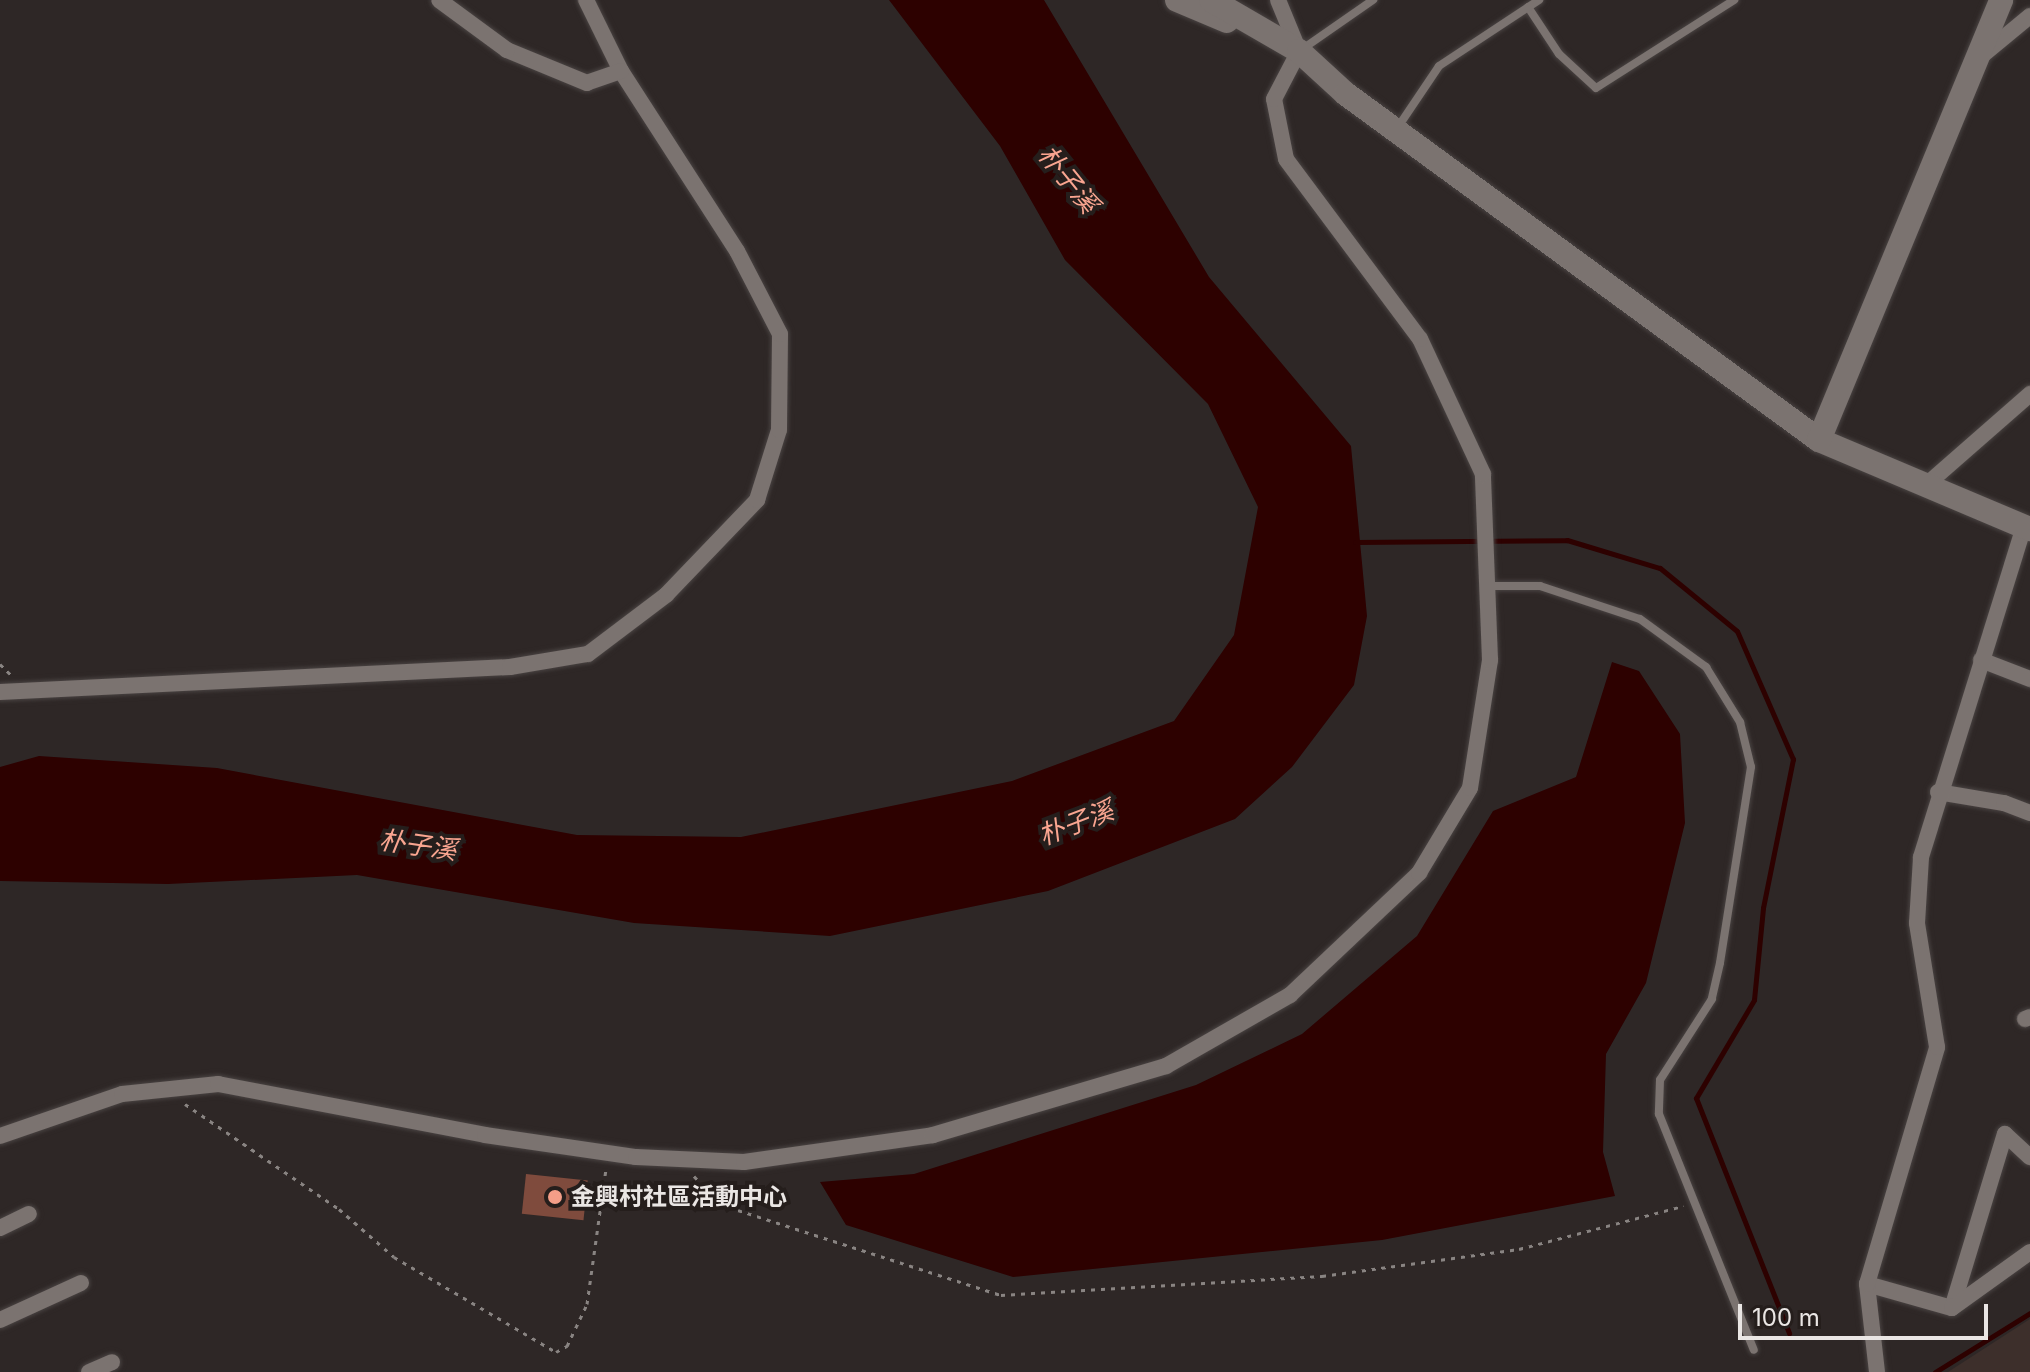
<!DOCTYPE html>
<meta charset="utf-8">
<style>
body{margin:0}
#map{position:relative;width:2030px;height:1372px;overflow:hidden;background:#2e2726;font-family:Inter,"Noto Sans TC",sans-serif}
div>[style]{position:absolute}
[style*='--x']{left:calc(var(--x)*1px);top:calc(var(--y)*1px);width:calc(var(--w)*1px);rotate:calc(var(--a)*1deg)}
.built>*{inset:0;background:#3d2f2b}
.water>*{inset:0;background:#2d0100}
.stream>*{height:5px;margin:-2.5px;padding:0 2.5px;transform-origin:2.5px;border-radius:2.5px;background:#2d0100}
.building>*{inset:0;background:#7f4b3d;transform-origin:0 0}
.path>*{height:3px;margin-top:-1.5px;transform-origin:0;background:repeating-linear-gradient(90deg,#898482 0 4px,transparent 0 10px)}
.roads{filter:drop-shadow(0 0 2px #494342) drop-shadow(0 0 2px #494342)}
.lane>*{height:8px;margin:-4px;padding:0 4px;transform-origin:4px;border-radius:4px;background:#7b7370}
.street>*{height:16px;margin:-8px;padding:0 8px;transform-origin:8px;border-radius:8px;background:#7b7370}
.secondary>*{height:24px;margin:-12px;padding:0 12px;transform-origin:12px;border-radius:12px;background:#7b7370}
.dots>*{width:22px;height:22px;translate:-50% -50%;box-sizing:border-box;border:4px solid #251e1c;border-radius:50%}
span{translate:-50% -50%;white-space:nowrap;text-align:center;line-height:1.15;-webkit-text-stroke:8px #251e1c;paint-order:stroke}
.poi-label{font-size:24px;color:#eae6e4;font-weight:700}
.left{translate:0 -50%;text-align:left}
.water-label{font-size:26px;color:#f9a590;font-style:italic}
.scale{position:absolute;left:1738px;top:1304px;width:250px;height:36px;box-sizing:border-box;border:4px solid #eae6e4;border-top:0;padding-left:10px;font-size:24px;line-height:28px;white-space:nowrap;color:#eae6e4;-webkit-text-stroke:6px #251e1c;paint-order:stroke}
</style>
<div id="map">
<div class="built">
<i style="clip-path:polygon(2030px 1319px,2030px 1372px,1948px 1372px)"></i>
</div>
<div class="water">
<i style="clip-path:polygon(889px 0,1044px 0,1209px 277px,1351px 446px,1367px 616px,1354px 685px,1292px 767px,1235px 819px,1048px 891px,830px 936px,634px 923px,357px 875px,168px 884px,0 881px,0 767px,39px 756px,217px 768px,577px 835px,741px 837px,1012px 781px,1174px 721px,1234px 635px,1258px 507px,1208px 404px,1065px 260px,1000px 146px)"></i>
<i style="clip-path:polygon(1612px 662px,1639px 671px,1680px 734px,1685px 823px,1646px 983px,1606px 1054px,1603px 1152px,1615px 1196px,1382px 1240px,1013px 1277px,846px 1225px,820px 1182px,914px 1174px,1196px 1085px,1302px 1034px,1417px 936px,1493px 811px,1576px 777px)"></i>
</div>
<div class="stream">
<i style="--x:1355;--y:542;--w:212;--a:-0.5"></i>
<i style="--x:1567;--y:540;--w:97;--a:16.8"></i>
<i style="--x:1660;--y:568;--w:99;--a:39.3"></i>
<i style="--x:1737;--y:631;--w:140;--a:66.4"></i>
<i style="--x:1793;--y:759;--w:152;--a:101.4"></i>
<i style="--x:1763;--y:908;--w:92;--a:95.6"></i>
<i style="--x:1754;--y:1000;--w:114;--a:120.6"></i>
<i style="--x:1696;--y:1098;--w:253;--a:68.4"></i>
<i style="--x:1935;--y:1372;--w:112;--a:-31.8"></i>
</div>
<div class="building">
<i style="left:526px;top:1174px;width:62px;height:40px;rotate:6deg"></i>
</div>
<div class="path">
<i style="--x:0;--y:664;--w:16;--a:45"></i>
<i style="--x:185;--y:1104;--w:186;--a:34.3"></i>
<i style="--x:339;--y:1209;--w:73;--a:41.1"></i>
<i style="--x:394;--y:1257;--w:188;--a:30.4"></i>
<i style="--x:556;--y:1352;--w:13;--a:-29"></i>
<i style="--x:567;--y:1346;--w:47;--a:-64.5"></i>
<i style="--x:587;--y:1304;--w:136;--a:-82"></i>
<i style="--x:694;--y:1176;--w:38;--a:48"></i>
<i style="--x:719;--y:1204;--w:296;--a:17.9"></i>
<i style="--x:1001;--y:1295;--w:322;--a:-3.4"></i>
<i style="--x:1322;--y:1276;--w:199;--a:-7.8"></i>
<i style="--x:1519;--y:1249;--w:170;--a:-14.7"></i>
</div>
<div class="roads">
<div class="lane">
<i style="--x:1528;--y:7;--w:56;--a:56.6"></i>
<i style="--x:1559;--y:54;--w:50;--a:42.6"></i>
<i style="--x:1596;--y:88;--w:164;--a:-32.5"></i>
<i style="--x:1301;--y:50;--w:88;--a:-34.8"></i>
<i style="--x:1398;--y:127;--w:73;--a:-56.1"></i>
<i style="--x:1439;--y:66;--w:120;--a:-33.4"></i>
<i style="--x:1488;--y:586;--w:52;--a:0"></i>
<i style="--x:1540;--y:586;--w:105;--a:18.3"></i>
<i style="--x:1640;--y:619;--w:82;--a:36"></i>
<i style="--x:1706;--y:667;--w:65;--a:58.3"></i>
<i style="--x:1740;--y:722;--w:46;--a:76.3"></i>
<i style="--x:1751;--y:767;--w:198;--a:99"></i>
<i style="--x:1720;--y:963;--w:37;--a:103"></i>
<i style="--x:1712;--y:999;--w:96;--a:122.7"></i>
<i style="--x:1660;--y:1080;--w:34;--a:92"></i>
<i style="--x:1659;--y:1114;--w:254;--a:68.1"></i>
</div>
<div class="street">
<i style="--x:586;--y:0;--w:79;--a:63.8"></i>
<i style="--x:1979;--y:58;--w:66;--a:-39.5"></i>
<i style="--x:1925;--y:486;--w:140;--a:-41.2"></i>
<i style="--x:1981;--y:660;--w:53;--a:21.2"></i>
<i style="--x:0;--y:692;--w:511;--a:-2.81"></i>
<i style="--x:510;--y:667;--w:79;--a:-9.5"></i>
<i style="--x:588;--y:654;--w:98;--a:-37.1"></i>
<i style="--x:666;--y:595;--w:132;--a:-46.2"></i>
<i style="--x:757;--y:500;--w:73;--a:-72.6"></i>
<i style="--x:779;--y:430;--w:96;--a:-89.4"></i>
<i style="--x:780;--y:334;--w:93;--a:-117.4"></i>
<i style="--x:737;--y:251;--w:214;--a:-122.8"></i>
<i style="--x:621;--y:71;--w:36;--a:161"></i>
<i style="--x:587;--y:83;--w:87;--a:-157.6"></i>
<i style="--x:507;--y:50;--w:84;--a:-143.7"></i>
<i style="--x:1938;--y:792;--w:67;--a:9.5"></i>
<i style="--x:2004;--y:803;--w:28;--a:21"></i>
<i style="--x:2025;--y:1019;--w:5;--a:-22"></i>
<i style="--x:0;--y:1136;--w:129;--a:-19"></i>
<i style="--x:122;--y:1094;--w:97;--a:-5.9"></i>
<i style="--x:218;--y:1084;--w:272;--a:10.8"></i>
<i style="--x:485;--y:1135;--w:153;--a:8.3"></i>
<i style="--x:636;--y:1157;--w:108;--a:2.7"></i>
<i style="--x:744;--y:1162;--w:191;--a:-8.1"></i>
<i style="--x:933;--y:1135;--w:243;--a:-16.5"></i>
<i style="--x:1166;--y:1066;--w:143;--a:-29.8"></i>
<i style="--x:1290;--y:995;--w:178;--a:-43.4"></i>
<i style="--x:1419;--y:873;--w:99;--a:-59"></i>
<i style="--x:1470;--y:788;--w:130;--a:-81.1"></i>
<i style="--x:1490;--y:660;--w:186;--a:-92.2"></i>
<i style="--x:1483;--y:474;--w:149;--a:-115"></i>
<i style="--x:1420;--y:339;--w:224;--a:-126.7"></i>
<i style="--x:1286;--y:159;--w:61;--a:-101.3"></i>
<i style="--x:1274;--y:99;--w:54;--a:-62.5"></i>
<i style="--x:1299;--y:51;--w:55;--a:-112.4"></i>
<i style="--x:0;--y:1228;--w:32;--a:-26"></i>
<i style="--x:1867;--y:1284;--w:88;--a:15.8"></i>
<i style="--x:1952;--y:1308;--w:182;--a:-73.1"></i>
<i style="--x:2005;--y:1134;--w:34;--a:43"></i>
<i style="--x:1952;--y:1308;--w:96;--a:-35.7"></i>
<i style="--x:0;--y:1320;--w:89;--a:-24.6"></i>
<i style="--x:89;--y:1372;--w:25;--a:-23"></i>
<i style="--x:1877;--y:1372;--w:89;--a:-96.5"></i>
<i style="--x:1867;--y:1284;--w:247;--a:-73.5"></i>
<i style="--x:1937;--y:1047;--w:126;--a:-99.2"></i>
<i style="--x:1917;--y:923;--w:66;--a:-86.5"></i>
<i style="--x:1921;--y:857;--w:346;--a:-72.7"></i>
</div>
<div class="secondary">
<i style="--x:1177;--y:0;--w:54;--a:22.8"></i>
<i style="--x:1211;--y:0;--w:102;--a:30.1"></i>
<i style="--x:1299;--y:51;--w:64;--a:42.5"></i>
<i style="--x:1346;--y:94;--w:586;--a:36.19"></i>
<i style="--x:1819;--y:440;--w:229;--a:22.9"></i>
<i style="--x:1819;--y:440;--w:476;--a:-67.5"></i>
</div>
</div>
<div class="dots">
<i style="left:555px;top:1197px;background:#f49e88"></i>
</div>
<div class="poi-label">
<span class="left" style="left:571px;top:1197px">金興村社區活動中心</span>
</div>
<div class="water-label">
<span style="left:1068px;top:179px;rotate:51deg">朴子溪</span>
<span style="left:1076px;top:823px;rotate:-21deg">朴子溪</span>
<span style="left:418px;top:845px;rotate:8deg">朴子溪</span>
</div>
<div class="scale">100 m</div>
</div>
